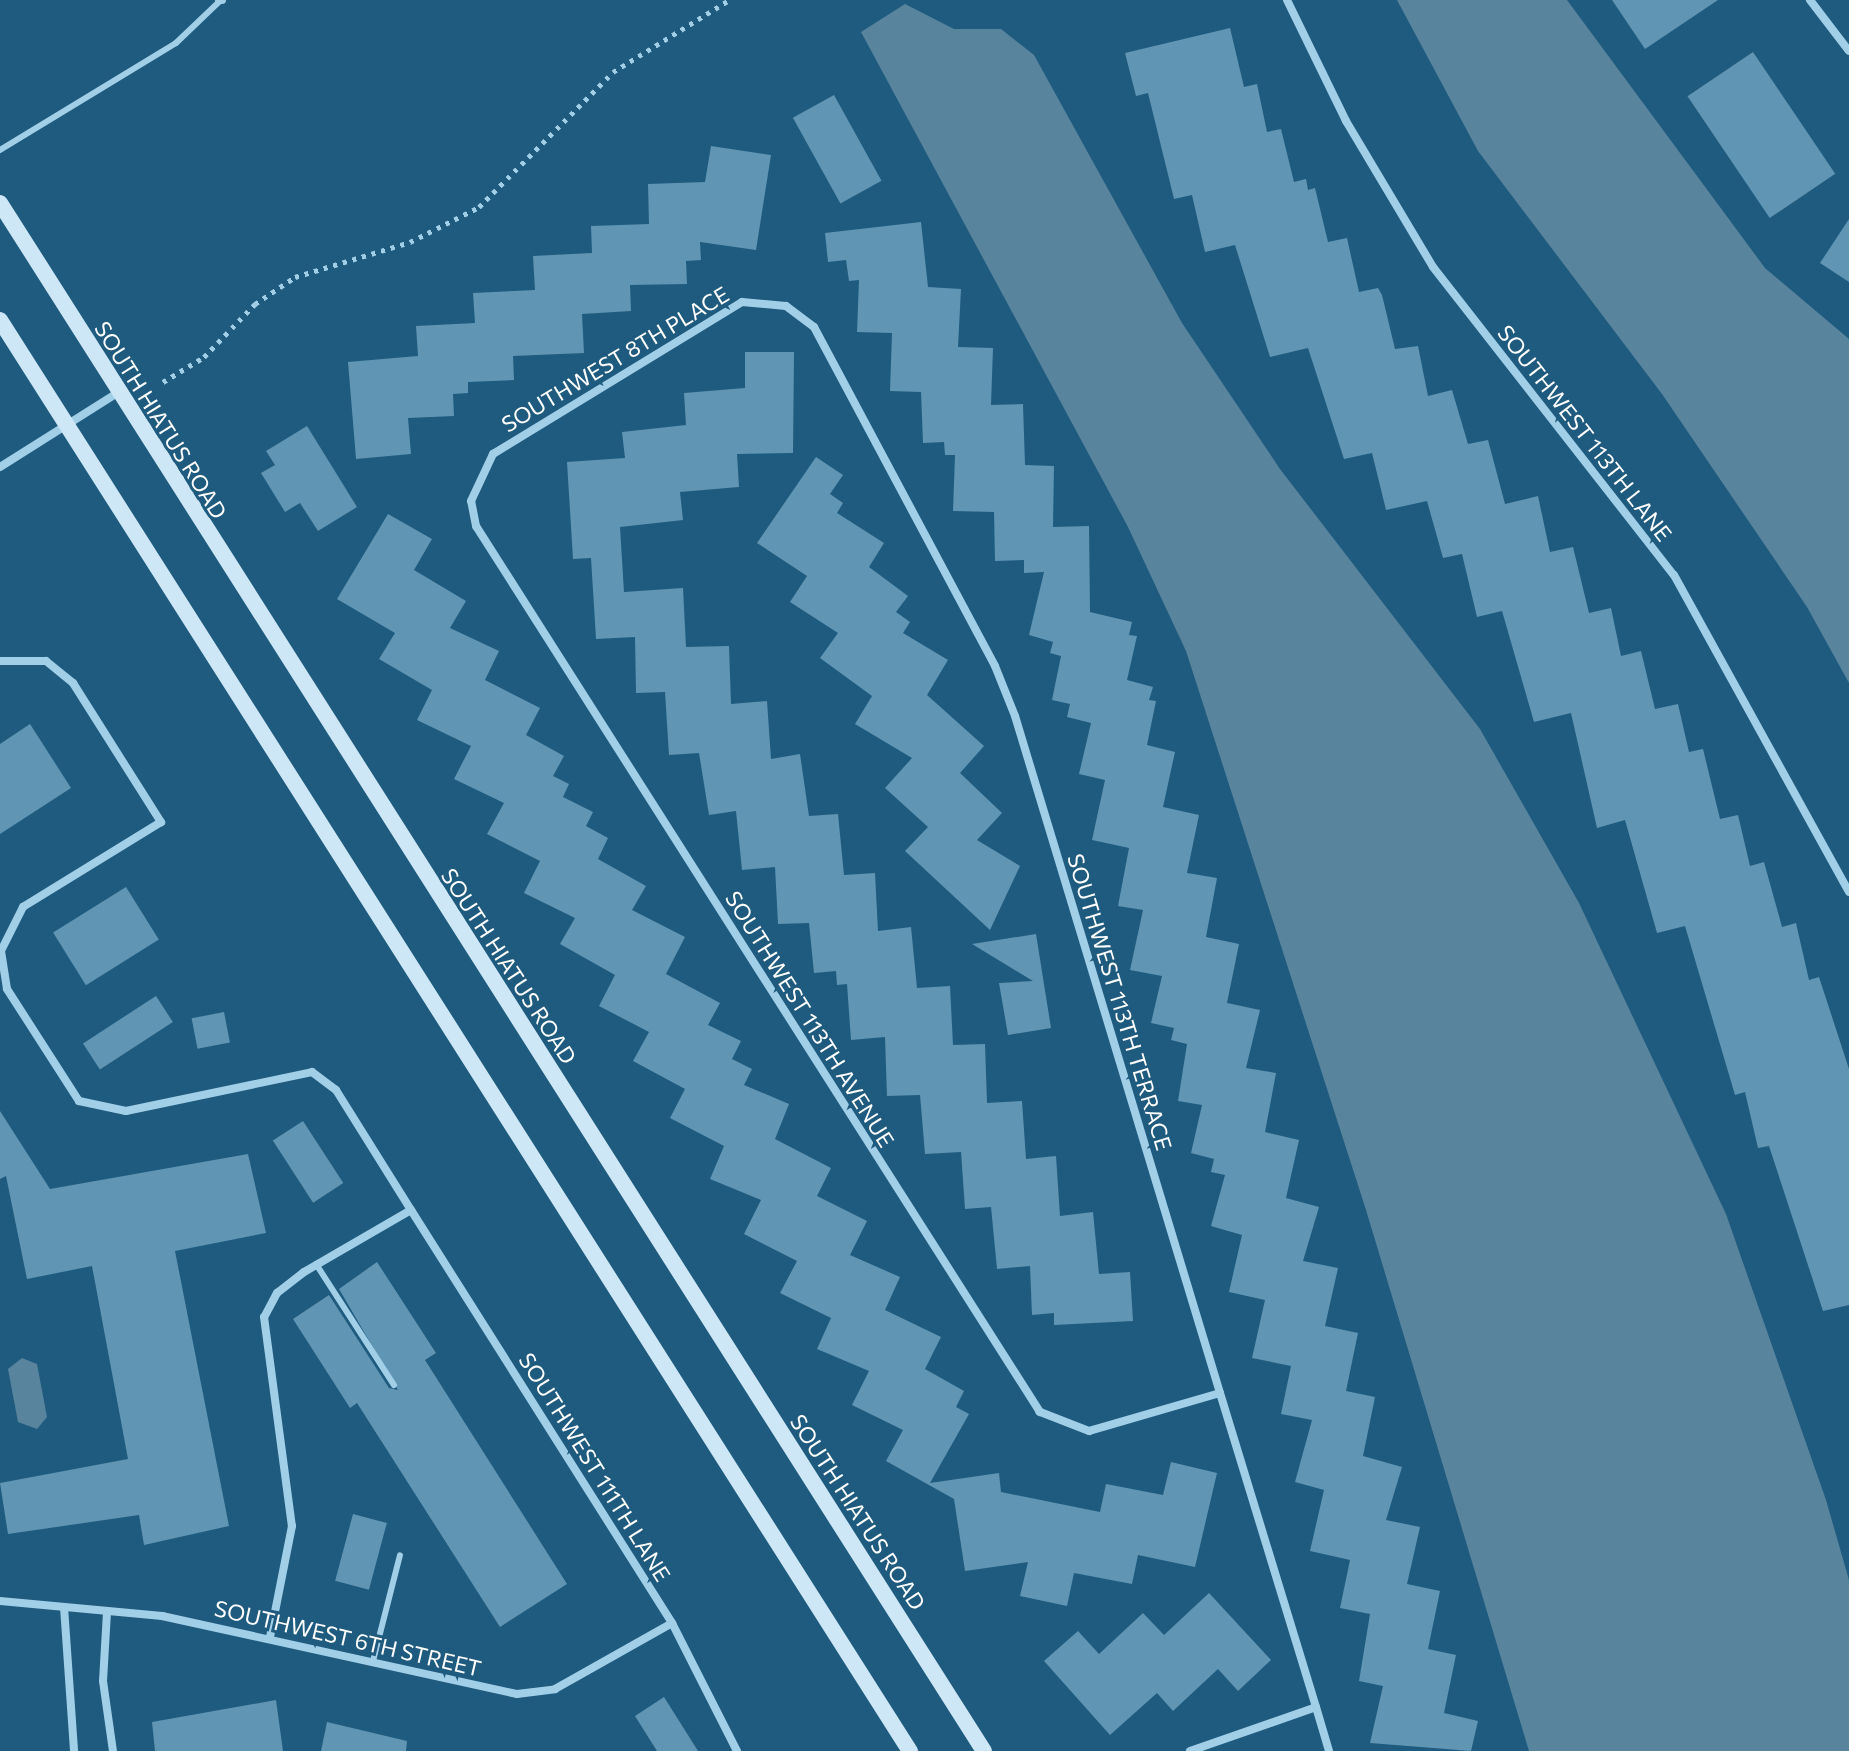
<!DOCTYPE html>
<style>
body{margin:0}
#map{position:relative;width:1849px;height:1751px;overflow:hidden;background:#1f5b7e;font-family:Commissioner,sans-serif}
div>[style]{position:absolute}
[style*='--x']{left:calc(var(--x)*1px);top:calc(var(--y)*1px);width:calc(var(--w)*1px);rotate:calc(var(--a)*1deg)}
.water>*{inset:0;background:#58849e}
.building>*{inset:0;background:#6095b4;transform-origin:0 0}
.path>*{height:5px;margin-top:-2.5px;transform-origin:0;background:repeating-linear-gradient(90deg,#a2cfe8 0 4px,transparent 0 10px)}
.lane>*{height:6px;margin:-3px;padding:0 3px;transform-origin:3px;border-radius:3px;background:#a2cfe8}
.street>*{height:8px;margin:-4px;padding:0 4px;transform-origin:4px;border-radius:4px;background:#a2cfe8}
.secondary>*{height:16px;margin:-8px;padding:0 8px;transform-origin:8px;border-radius:8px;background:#cde7f6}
span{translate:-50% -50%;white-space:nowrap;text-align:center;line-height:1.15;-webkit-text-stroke:6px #1f5b7e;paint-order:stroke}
.street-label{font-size:22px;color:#fff}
</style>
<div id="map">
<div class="water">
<i style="clip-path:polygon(1397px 0,1567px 0,1765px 268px,1849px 339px,1849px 683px,1807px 607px,1662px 394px,1478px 151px)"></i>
<i style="clip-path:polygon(905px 4px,954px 29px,1001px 29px,1034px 55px,1182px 323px,1280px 469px,1480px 729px,1579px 903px,1726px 1214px,1826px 1500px,1849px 1580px,1849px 1751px,1529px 1751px,1366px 1210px,1186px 651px,1128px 527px,861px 32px)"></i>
<i style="clip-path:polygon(22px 1358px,37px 1364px,47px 1417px,37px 1429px,18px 1422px,8px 1369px)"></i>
</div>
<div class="building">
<i style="clip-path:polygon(1612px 0,1718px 0,1645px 49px)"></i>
<i style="clip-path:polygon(1230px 28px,1244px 87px,1257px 84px,1267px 132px,1281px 129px,1294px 182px,1306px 179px,1308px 190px,1315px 188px,1328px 242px,1347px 238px,1359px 292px,1378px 288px,1382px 295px,1395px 349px,1418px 346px,1428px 396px,1452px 390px,1468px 444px,1488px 440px,1505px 504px,1538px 496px,1550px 552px,1573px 547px,1589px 613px,1611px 608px,1621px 656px,1641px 651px,1655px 709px,1678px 704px,1689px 752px,1703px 749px,1720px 819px,1738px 815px,1750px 866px,1764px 862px,1782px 927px,1796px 923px,1809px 980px,1819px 977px,1849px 1069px,1849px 1305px,1823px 1311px,1769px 1146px,1758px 1148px,1745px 1092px,1735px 1095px,1685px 926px,1657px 933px,1625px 820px,1597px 828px,1571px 713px,1534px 722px,1502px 611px,1477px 617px,1462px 554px,1443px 558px,1427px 501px,1386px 510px,1372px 453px,1344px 459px,1308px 348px,1270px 357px,1235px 245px,1205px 252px,1192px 195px,1174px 199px,1148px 93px,1136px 96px,1125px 53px)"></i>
<i style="left:1753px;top:52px;width:147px;height:79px;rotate:56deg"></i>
<i style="left:834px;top:95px;width:98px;height:47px;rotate:61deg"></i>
<i style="clip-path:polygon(711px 146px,771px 155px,756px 250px,700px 242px,701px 260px,686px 261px,687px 284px,630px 285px,631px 311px,582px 314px,584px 353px,513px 356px,514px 380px,468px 382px,468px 393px,453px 394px,454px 416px,408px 418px,411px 454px,356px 459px,348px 362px,418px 356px,416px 326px,475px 323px,473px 293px,535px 290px,533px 256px,592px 253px,591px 226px,649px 224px,648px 184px,705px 182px)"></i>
<i style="clip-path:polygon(1849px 219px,1849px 282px,1820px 263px)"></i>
<i style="clip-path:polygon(921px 222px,928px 287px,961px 289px,958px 347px,993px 348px,991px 405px,1023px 404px,1025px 465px,1054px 466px,1053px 527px,1089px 526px,1090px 612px,1132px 622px,1129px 635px,1137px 636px,1127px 680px,1153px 687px,1149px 700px,1156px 701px,1147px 745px,1175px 752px,1163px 807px,1199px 815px,1187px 873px,1217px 878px,1206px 937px,1239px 944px,1227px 1003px,1260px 1010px,1246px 1068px,1276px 1073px,1265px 1132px,1299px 1140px,1286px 1198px,1319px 1207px,1303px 1261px,1338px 1268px,1325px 1326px,1358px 1333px,1346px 1391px,1375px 1397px,1363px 1456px,1402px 1467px,1386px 1520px,1420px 1527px,1407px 1584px,1440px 1591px,1428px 1649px,1456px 1655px,1444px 1713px,1478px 1721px,1471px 1751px,1370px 1743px,1383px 1686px,1359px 1681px,1370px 1614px,1340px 1608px,1350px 1560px,1310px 1551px,1324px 1490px,1295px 1482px,1312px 1420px,1281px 1414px,1291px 1366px,1252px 1358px,1265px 1300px,1229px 1292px,1242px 1235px,1211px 1226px,1225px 1175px,1211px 1172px,1214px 1159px,1191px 1153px,1202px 1105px,1178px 1101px,1187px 1044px,1171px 1040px,1174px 1028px,1151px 1023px,1162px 976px,1130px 970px,1143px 910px,1118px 906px,1129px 848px,1092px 840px,1105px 780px,1079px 774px,1091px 723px,1067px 717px,1070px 704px,1052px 700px,1061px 656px,1050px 653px,1053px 642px,1029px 635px,1044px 572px,1024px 573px,1024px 560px,995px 561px,994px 512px,953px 511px,955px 455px,945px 455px,944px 442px,923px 443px,921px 392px,890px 391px,892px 333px,857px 332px,859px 280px,849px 281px,846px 260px,828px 262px,825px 233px)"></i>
<i style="clip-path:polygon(745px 352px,794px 352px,793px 453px,737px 454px,739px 487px,680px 492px,683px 520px,620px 527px,624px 592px,683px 588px,686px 647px,729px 646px,731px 704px,767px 701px,771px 759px,800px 754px,809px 816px,838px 814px,844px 875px,875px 873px,878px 931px,911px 927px,917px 988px,950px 986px,953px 1045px,985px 1044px,987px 1103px,1022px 1101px,1026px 1159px,1056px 1156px,1060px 1216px,1093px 1212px,1099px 1274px,1130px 1272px,1133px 1321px,1054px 1325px,1054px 1313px,1032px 1315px,1030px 1266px,997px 1269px,991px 1207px,965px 1209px,961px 1152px,925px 1154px,920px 1095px,887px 1096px,885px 1037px,851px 1040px,847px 984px,837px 985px,836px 971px,814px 973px,809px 923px,778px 924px,775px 867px,742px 870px,736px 811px,709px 815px,699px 753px,669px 755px,665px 692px,636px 693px,635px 637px,596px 639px,591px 558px,573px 559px,567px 462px,625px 458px,622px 432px,686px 425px,684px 393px,745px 388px)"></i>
<i style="clip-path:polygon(307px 426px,357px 507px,318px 531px,300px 503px,285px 512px,261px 473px,275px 465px,266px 451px)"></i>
<i style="clip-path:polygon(816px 457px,843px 475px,830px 494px,843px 503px,837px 513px,884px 543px,869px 567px,908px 596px,896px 612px,910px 622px,903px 633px,948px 660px,927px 695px,984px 746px,960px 773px,1002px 813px,977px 840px,1020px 866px,990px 930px,905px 851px,928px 827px,885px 788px,912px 758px,855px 724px,872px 696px,820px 658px,838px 633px,790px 602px,807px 576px,757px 543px)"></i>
<i style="clip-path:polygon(388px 514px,432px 539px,414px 570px,466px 601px,450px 628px,499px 651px,485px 680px,540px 708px,526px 735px,564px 756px,553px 776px,569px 784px,563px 797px,593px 812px,586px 826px,608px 838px,598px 859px,646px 886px,632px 910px,685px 937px,666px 974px,720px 1003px,708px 1025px,741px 1041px,732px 1059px,752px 1069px,744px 1085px,789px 1104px,775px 1139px,831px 1168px,817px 1196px,867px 1221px,850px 1255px,900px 1277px,885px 1310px,941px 1337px,925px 1369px,964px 1391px,956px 1407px,969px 1414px,930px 1483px,999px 1473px,1001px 1492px,1100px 1512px,1106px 1484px,1163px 1495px,1171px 1462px,1217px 1473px,1195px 1567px,1138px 1555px,1132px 1584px,1074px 1573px,1067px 1606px,1020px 1596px,1028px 1562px,965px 1571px,954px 1499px,886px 1461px,903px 1430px,852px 1405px,869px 1371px,817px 1349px,831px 1318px,780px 1293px,797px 1261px,744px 1234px,761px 1200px,710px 1179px,724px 1146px,670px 1118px,685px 1089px,633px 1061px,649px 1032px,599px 1006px,615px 975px,560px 944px,575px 918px,524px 893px,540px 861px,487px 834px,504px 803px,454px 779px,471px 746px,417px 720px,432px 690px,379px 659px,395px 633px,337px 599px)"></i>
<i style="clip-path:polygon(30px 724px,71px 788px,0 834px,0 744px)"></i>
<i style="left:126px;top:887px;width:62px;height:86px;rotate:58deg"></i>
<i style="clip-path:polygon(1036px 934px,1051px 1028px,1008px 1035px,999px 983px,1033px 981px,972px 944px)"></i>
<i style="left:156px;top:996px;width:31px;height:87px;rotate:57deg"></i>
<i style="left:224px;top:1012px;width:31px;height:33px;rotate:79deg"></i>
<i style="clip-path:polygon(0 1111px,50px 1189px,248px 1154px,266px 1233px,175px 1251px,229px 1526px,144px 1545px,139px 1515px,8px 1534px,0 1483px,128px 1459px,92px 1266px,27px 1279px,6px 1176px,0 1179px)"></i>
<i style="left:303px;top:1121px;width:74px;height:36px;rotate:57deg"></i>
<i style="clip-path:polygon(377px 1262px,436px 1353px,425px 1360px,567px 1584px,500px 1627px,357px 1403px,350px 1408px,293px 1319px,329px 1295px,389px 1388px,398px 1390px,339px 1289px)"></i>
<i style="left:353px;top:1514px;width:35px;height:69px;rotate:15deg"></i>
<i style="clip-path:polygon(1209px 1593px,1271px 1660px,1238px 1691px,1218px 1669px,1173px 1711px,1157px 1693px,1110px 1735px,1044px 1661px,1078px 1631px,1099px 1654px,1143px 1613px,1164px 1635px)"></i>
<i style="clip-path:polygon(664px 1697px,698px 1751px,657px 1751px,635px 1716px)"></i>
<i style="clip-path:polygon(276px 1700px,283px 1751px,155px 1751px,152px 1722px)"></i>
<i style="clip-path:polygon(327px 1722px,407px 1741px,406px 1751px,321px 1751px)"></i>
</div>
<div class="path">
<i style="--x:163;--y:382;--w:48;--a:-31.4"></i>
<i style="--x:204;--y:357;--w:74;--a:-46.1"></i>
<i style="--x:255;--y:304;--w:48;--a:-34"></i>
<i style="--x:295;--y:277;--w:120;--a:-16.9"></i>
<i style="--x:410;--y:242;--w:77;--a:-26.9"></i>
<i style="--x:479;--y:207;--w:190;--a:-45.2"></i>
<i style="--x:613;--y:72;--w:137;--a:-31.8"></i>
</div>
<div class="lane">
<i style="--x:0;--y:150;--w:206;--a:-31.3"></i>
<i style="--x:176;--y:43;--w:61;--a:-43.7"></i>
<i style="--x:316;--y:1264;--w:144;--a:57.2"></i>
<i style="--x:373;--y:1661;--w:109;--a:-75.7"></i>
</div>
<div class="street">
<i style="--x:219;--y:0;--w:3;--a:0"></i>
<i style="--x:1287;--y:0;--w:135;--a:64"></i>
<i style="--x:1346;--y:121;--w:170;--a:59.2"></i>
<i style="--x:1433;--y:267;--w:391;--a:52"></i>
<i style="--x:1674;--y:575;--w:362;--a:61.1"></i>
<i style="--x:1810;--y:0;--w:64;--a:52.6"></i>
<i style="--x:0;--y:467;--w:138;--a:-32.3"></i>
<i style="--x:0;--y:661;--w:46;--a:0"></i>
<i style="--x:46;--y:661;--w:35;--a:39"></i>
<i style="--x:73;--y:683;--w:165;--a:57.7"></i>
<i style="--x:161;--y:822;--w:162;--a:148.4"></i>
<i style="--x:23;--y:907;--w:49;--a:116.6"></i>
<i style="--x:1;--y:951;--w:38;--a:81"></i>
<i style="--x:7;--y:989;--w:133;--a:57.3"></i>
<i style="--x:79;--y:1101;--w:48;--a:12"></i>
<i style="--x:126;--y:1111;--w:190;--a:-11.8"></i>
<i style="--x:312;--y:1072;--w:30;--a:37"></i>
<i style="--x:336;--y:1090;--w:142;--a:58"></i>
<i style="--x:411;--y:1210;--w:124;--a:149.9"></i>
<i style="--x:304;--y:1272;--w:34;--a:142"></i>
<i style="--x:277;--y:1293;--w:27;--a:118"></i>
<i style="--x:264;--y:1317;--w:211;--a:82.4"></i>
<i style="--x:292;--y:1526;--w:113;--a:101.2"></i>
<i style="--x:411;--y:1210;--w:489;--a:57.7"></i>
<i style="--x:672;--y:1623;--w:144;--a:63.1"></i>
<i style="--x:1220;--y:1393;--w:136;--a:163.8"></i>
<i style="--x:1089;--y:1431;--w:53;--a:-158.8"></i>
<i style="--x:1040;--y:1412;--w:1050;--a:-122.48"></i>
<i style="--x:476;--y:526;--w:25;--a:-101"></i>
<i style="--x:471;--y:501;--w:52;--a:-64.9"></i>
<i style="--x:493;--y:454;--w:292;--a:-31.4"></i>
<i style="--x:742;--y:302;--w:44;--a:5.2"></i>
<i style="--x:786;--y:306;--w:35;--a:37"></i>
<i style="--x:814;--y:327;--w:384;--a:61.9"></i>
<i style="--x:995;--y:666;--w:54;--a:68.2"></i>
<i style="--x:1015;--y:716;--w:707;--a:73.15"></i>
<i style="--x:1220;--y:1393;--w:328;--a:73"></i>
<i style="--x:1316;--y:1707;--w:46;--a:73.5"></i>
<i style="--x:0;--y:1601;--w:163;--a:5.3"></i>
<i style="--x:162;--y:1616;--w:363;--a:12.4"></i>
<i style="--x:517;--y:1694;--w:38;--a:-7"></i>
<i style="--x:555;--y:1689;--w:134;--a:-29.4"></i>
<i style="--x:64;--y:1607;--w:144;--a:86"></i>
<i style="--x:107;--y:1612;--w:69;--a:93.3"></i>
<i style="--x:103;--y:1681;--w:71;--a:81.9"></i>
<i style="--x:1190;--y:1751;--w:133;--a:-19.2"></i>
</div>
<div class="secondary">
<i style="--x:0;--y:203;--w:1834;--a:57.56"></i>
<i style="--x:0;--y:320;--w:1696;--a:57.55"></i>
</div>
<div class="street-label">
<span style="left:615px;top:359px;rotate:-31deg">SOUTHWEST 8TH PLACE</span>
<span style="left:161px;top:420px;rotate:58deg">SOUTH HIATUS ROAD</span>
<span style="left:1585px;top:433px;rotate:52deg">SOUTHWEST 113TH LANE</span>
<span style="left:509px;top:966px;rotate:57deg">SOUTH HIATUS ROAD</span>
<span style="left:1120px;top:1002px;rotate:73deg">SOUTHWEST 113TH TERRACE</span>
<span style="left:810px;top:1019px;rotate:58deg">SOUTHWEST 113TH AVENUE</span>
<span style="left:595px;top:1467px;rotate:58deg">SOUTHWEST 111TH LANE</span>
<span style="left:858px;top:1512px;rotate:57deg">SOUTH HIATUS ROAD</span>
<span style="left:348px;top:1638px;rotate:13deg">SOUTHWEST 6TH STREET</span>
</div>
</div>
